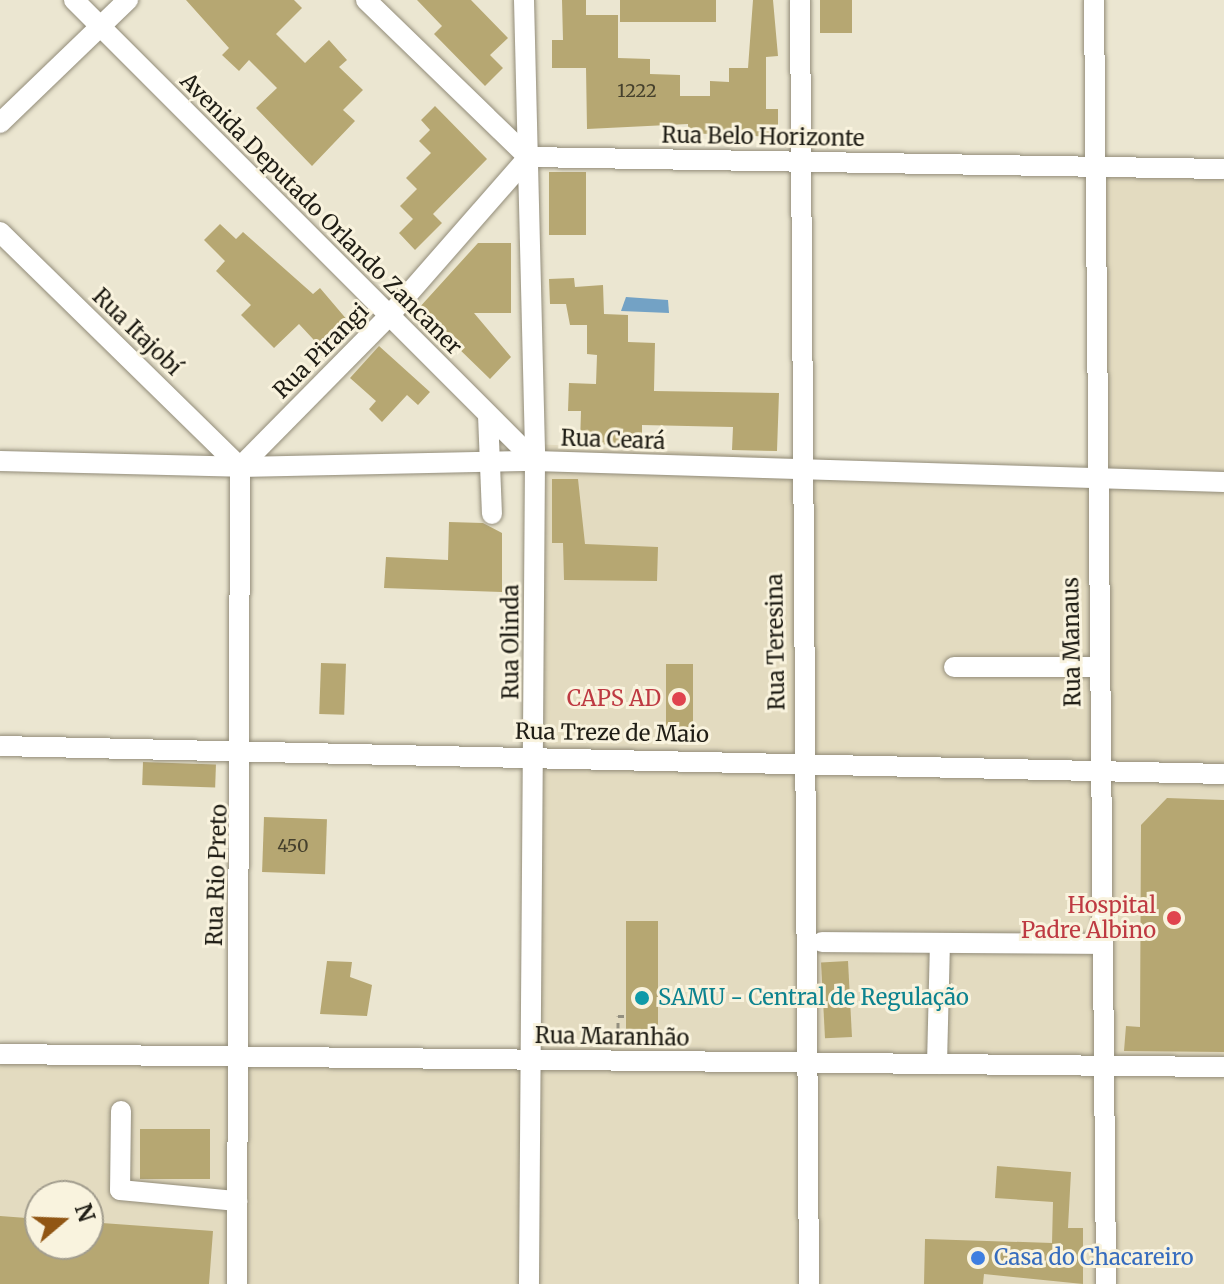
<!DOCTYPE html>
<meta charset="utf-8">
<style>
body{margin:0}
#map{position:relative;width:1224px;height:1284px;overflow:hidden;background:#ebe6d1;font-family:Merriweather,serif}
div>[style]{position:absolute}
[style*='--x']{left:calc(var(--x)*1px);top:calc(var(--y)*1px);width:calc(var(--w)*1px);rotate:calc(var(--a)*1deg)}
.built>*{inset:0;background:#e3dbc0}
.water>*{inset:0;background:#73a2c5}
.building>*{inset:0;background:#b6a772;transform-origin:0 0}
.path>*{height:3px;margin-top:-1.5px;transform-origin:0;background:repeating-linear-gradient(90deg,#938f7f 0 6px,transparent 0 12px)}
.roads{filter:drop-shadow(0 0 2px #928c79) drop-shadow(0 0 2px #928c79)}
.minor>*{height:20px;margin:-10px;padding:0 10px;transform-origin:10px;border-radius:10px;background:#fff}
.dots>*{width:22px;height:22px;translate:-50% -50%;box-sizing:border-box;border:4px solid #f9f3de;border-radius:50%}
span{translate:-50% -50%;white-space:nowrap;text-align:center;line-height:1.15;-webkit-text-stroke:6px #f9f3de;paint-order:stroke}
.number-label{font-size:18px;color:#45402c}
.number-label span{-webkit-text-stroke-width:0}
.street-label{font-size:22px;color:#1f1d15}
.health-label{font-size:22px;color:#be3a42}
.right{translate:-100% -50%;text-align:right}
.culture-label{font-size:22px;color:#0d838f}
.left{translate:0 -50%;text-align:left}
.shop-label{font-size:22px;color:#366cbe}
.north{position:absolute;left:24px;top:1180px;width:80px;height:80px;box-sizing:border-box;background:#f9f3de;border:2px solid #a29d8e;border-radius:50%;rotate:71deg;font-size:22px;font-weight:700;line-height:32px;text-align:center;color:#1f1d15}
.north::after{content:'';display:block;margin:auto;width:28px;height:36px;background:#915614;clip-path:polygon(50% 0,100% 100%,50% 72%,0 100%)}
</style>
<div id="map">
<div class="built">
<i style="clip-path:polygon(evenodd,1096px 158px,1224px 161px,1224px 1284px,0 1284px,0 1044px,528px 1052px,535px 444px,1095px 473px,1096px 158px,40px 1196px,88px 1196px,88px 1244px,40px 1244px,40px 1196px)"></i>
</div>
<div class="water">
<i style="clip-path:polygon(626px 297px,668px 300px,669px 313px,621px 311px)"></i>
</div>
<div class="building">
<i style="clip-path:polygon(186px 0,294px 0,302px 8px,276px 34px,305px 63px,329px 40px,347px 60px,339px 67px,363px 90px,343px 110px,355px 121px,312px 166px,256px 108px,277px 88px,249px 60px,239px 71px,222px 55px,229px 48px)"></i>
<i style="clip-path:polygon(417px 0,471px 0,508px 38px,490px 55px,503px 68px,485px 86px,434px 34px,442px 26px)"></i>
<i style="clip-path:polygon(562px 0,586px 0,586px 15px,618px 15px,618px 58px,650px 59px,650px 74px,680px 75px,680px 96px,710px 96px,710px 81px,729px 82px,729px 68px,748px 68px,753px 0,773px 0,778px 56px,766px 57px,766px 109px,778px 109px,778px 137px,688px 133px,688px 124px,587px 129px,586px 68px,552px 68px,552px 40px,563px 40px)"></i>
<i style="left:620px;top:0;width:96px;height:22px"></i>
<i style="left:820px;top:0;width:32px;height:33px"></i>
<i style="clip-path:polygon(435px 106px,487px 159px,433px 214px,442px 223px,415px 250px,399px 233px,413px 219px,400px 206px,417px 189px,406px 178px,431px 153px,419px 141px,430px 130px,421px 120px)"></i>
<i style="left:549px;top:172px;width:37px;height:63px"></i>
<i style="clip-path:polygon(220px 224px,236px 239px,243px 232px,313px 294px,320px 288px,354px 328px,327px 354px,299px 324px,274px 348px,241px 315px,251px 305px,216px 271px,225px 261px,204px 240px)"></i>
<i style="clip-path:polygon(478px 243px,511px 243px,511px 313px,474px 313px,511px 357px,490px 379px,418px 309px)"></i>
<i style="clip-path:polygon(574px 278px,575px 287px,603px 285px,604px 314px,628px 315px,628px 342px,655px 343px,654px 391px,779px 393px,777px 451px,732px 450px,733px 427px,642px 425px,642px 445px,580px 444px,581px 411px,568px 411px,569px 383px,596px 384px,597px 355px,587px 354px,587px 325px,570px 325px,566px 304px,550px 304px,549px 279px)"></i>
<i style="clip-path:polygon(379px 346px,430px 392px,418px 405px,407px 395px,382px 422px,369px 409px,376px 401px,350px 378px)"></i>
<i style="clip-path:polygon(552px 479px,578px 479px,585px 544px,658px 547px,657px 581px,564px 580px,563px 543px,552px 543px)"></i>
<i style="clip-path:polygon(449px 522px,483px 523px,502px 533px,502px 592px,384px 588px,386px 557px,448px 560px)"></i>
<i style="left:321px;top:663px;width:25px;height:51px;rotate:2deg"></i>
<i style="left:666px;top:664px;width:27px;height:70px"></i>
<i style="left:143px;top:762px;width:73px;height:23px;rotate:2deg"></i>
<i style="clip-path:polygon(1167px 798px,1224px 800px,1224px 1052px,1124px 1051px,1126px 1026px,1140px 1027px,1141px 825px)"></i>
<i style="left:264px;top:817px;width:63px;height:55px;rotate:2deg"></i>
<i style="left:626px;top:921px;width:32px;height:108px"></i>
<i style="clip-path:polygon(327px 961px,352px 962px,350px 977px,372px 985px,367px 1016px,320px 1014px)"></i>
<i style="left:848px;top:961px;width:76px;height:27px;rotate:87deg"></i>
<i style="left:140px;top:1129px;width:70px;height:50px"></i>
<i style="clip-path:polygon(997px 1166px,1071px 1172px,1068px 1228px,1083px 1228px,1083px 1284px,984px 1274px,983px 1284px,924px 1284px,925px 1239px,1052px 1243px,1053px 1202px,995px 1198px)"></i>
<i style="clip-path:polygon(0 1216px,40px 1219px,40px 1244px,88px 1244px,88px 1222px,213px 1231px,209px 1284px,0 1284px)"></i>
</div>
<div class="path">
<i style="--x:618;--y:1040;--w:24;--a:-90"></i>
<i style="--x:618;--y:1016;--w:6;--a:0"></i>
</div>
<div class="roads">
<div class="minor">
<i style="--x:74;--y:0;--w:652;--a:45"></i>
<i style="--x:366;--y:0;--w:226;--a:44.1"></i>
<i style="--x:528;--y:157;--w:696;--a:0.99"></i>
<i style="--x:524;--y:0;--w:461;--a:88.6"></i>
<i style="--x:535;--y:461;--w:823;--a:90.42"></i>
<i style="--x:800;--y:0;--w:1284;--a:89.6"></i>
<i style="--x:1094;--y:0;--w:1284;--a:89.46"></i>
<i style="--x:0;--y:123;--w:178;--a:-43.9"></i>
<i style="--x:0;--y:232;--w:336;--a:44.4"></i>
<i style="--x:488;--y:415;--w:99;--a:87.7"></i>
<i style="--x:0;--y:461;--w:240;--a:1.4"></i>
<i style="--x:240;--y:467;--w:295;--a:-1.2"></i>
<i style="--x:535;--y:461;--w:689;--a:1.75"></i>
<i style="--x:240;--y:467;--w:212;--a:-45.4"></i>
<i style="--x:389;--y:316;--w:211;--a:-48.8"></i>
<i style="--x:954;--y:667;--w:142;--a:0"></i>
<i style="--x:0;--y:746;--w:1224;--a:1.31"></i>
<i style="--x:822;--y:942;--w:280;--a:0.4"></i>
<i style="--x:0;--y:1054;--w:1224;--a:0.61"></i>
<i style="--x:937;--y:1064;--w:120;--a:-88.6"></i>
<i style="--x:121;--y:1111;--w:79;--a:90.7"></i>
<i style="--x:120;--y:1190;--w:118;--a:5.4"></i>
<i style="--x:237;--y:1284;--w:817;--a:-89.79"></i>
</div>
</div>
<div class="dots">
<i style="left:679px;top:699px;background:#e0444e"></i>
<i style="left:1174px;top:918px;background:#e0444e"></i>
<i style="left:642px;top:998px;background:#0f9aa8"></i>
<i style="left:978px;top:1258px;background:#3f7fe0"></i>
</div>
<div class="number-label">
<span style="left:637px;top:91px">1222</span>
<span style="left:293px;top:846px">450</span>
</div>
<div class="street-label">
<span style="left:763px;top:137px;rotate:1deg">Rua Belo Horizonte</span>
<span style="left:321px;top:214px;rotate:45deg">Avenida Deputado Orlando Zancaner</span>
<span style="left:137px;top:332px;rotate:44deg">Rua Itajobí</span>
<span style="left:321px;top:351px;rotate:-45deg">Rua Pirangi</span>
<span style="left:613px;top:440px;rotate:2deg">Rua Ceará</span>
<span style="left:511px;top:642px;rotate:-90deg">Rua Olinda</span>
<span style="left:776px;top:642px;rotate:-91deg">Rua Teresina</span>
<span style="left:1072px;top:642px;rotate:-91deg">Rua Manaus</span>
<span style="left:612px;top:733px;rotate:1deg">Rua Treze de Maio</span>
<span style="left:217px;top:875px;rotate:-88deg">Rua Rio Preto</span>
<span style="left:612px;top:1037px;rotate:1deg">Rua Maranhão</span>
</div>
<div class="health-label">
<span class="right" style="left:661px;top:699px">CAPS AD</span>
<span class="right" style="left:1156px;top:918px">Hospital<br>Padre Albino</span>
</div>
<div class="culture-label">
<span class="left" style="left:658px;top:998px">SAMU - Central de Regulação</span>
</div>
<div class="shop-label">
<span class="left" style="left:994px;top:1258px">Casa do Chacareiro</span>
</div>
<div class="north">N</div>
</div>
